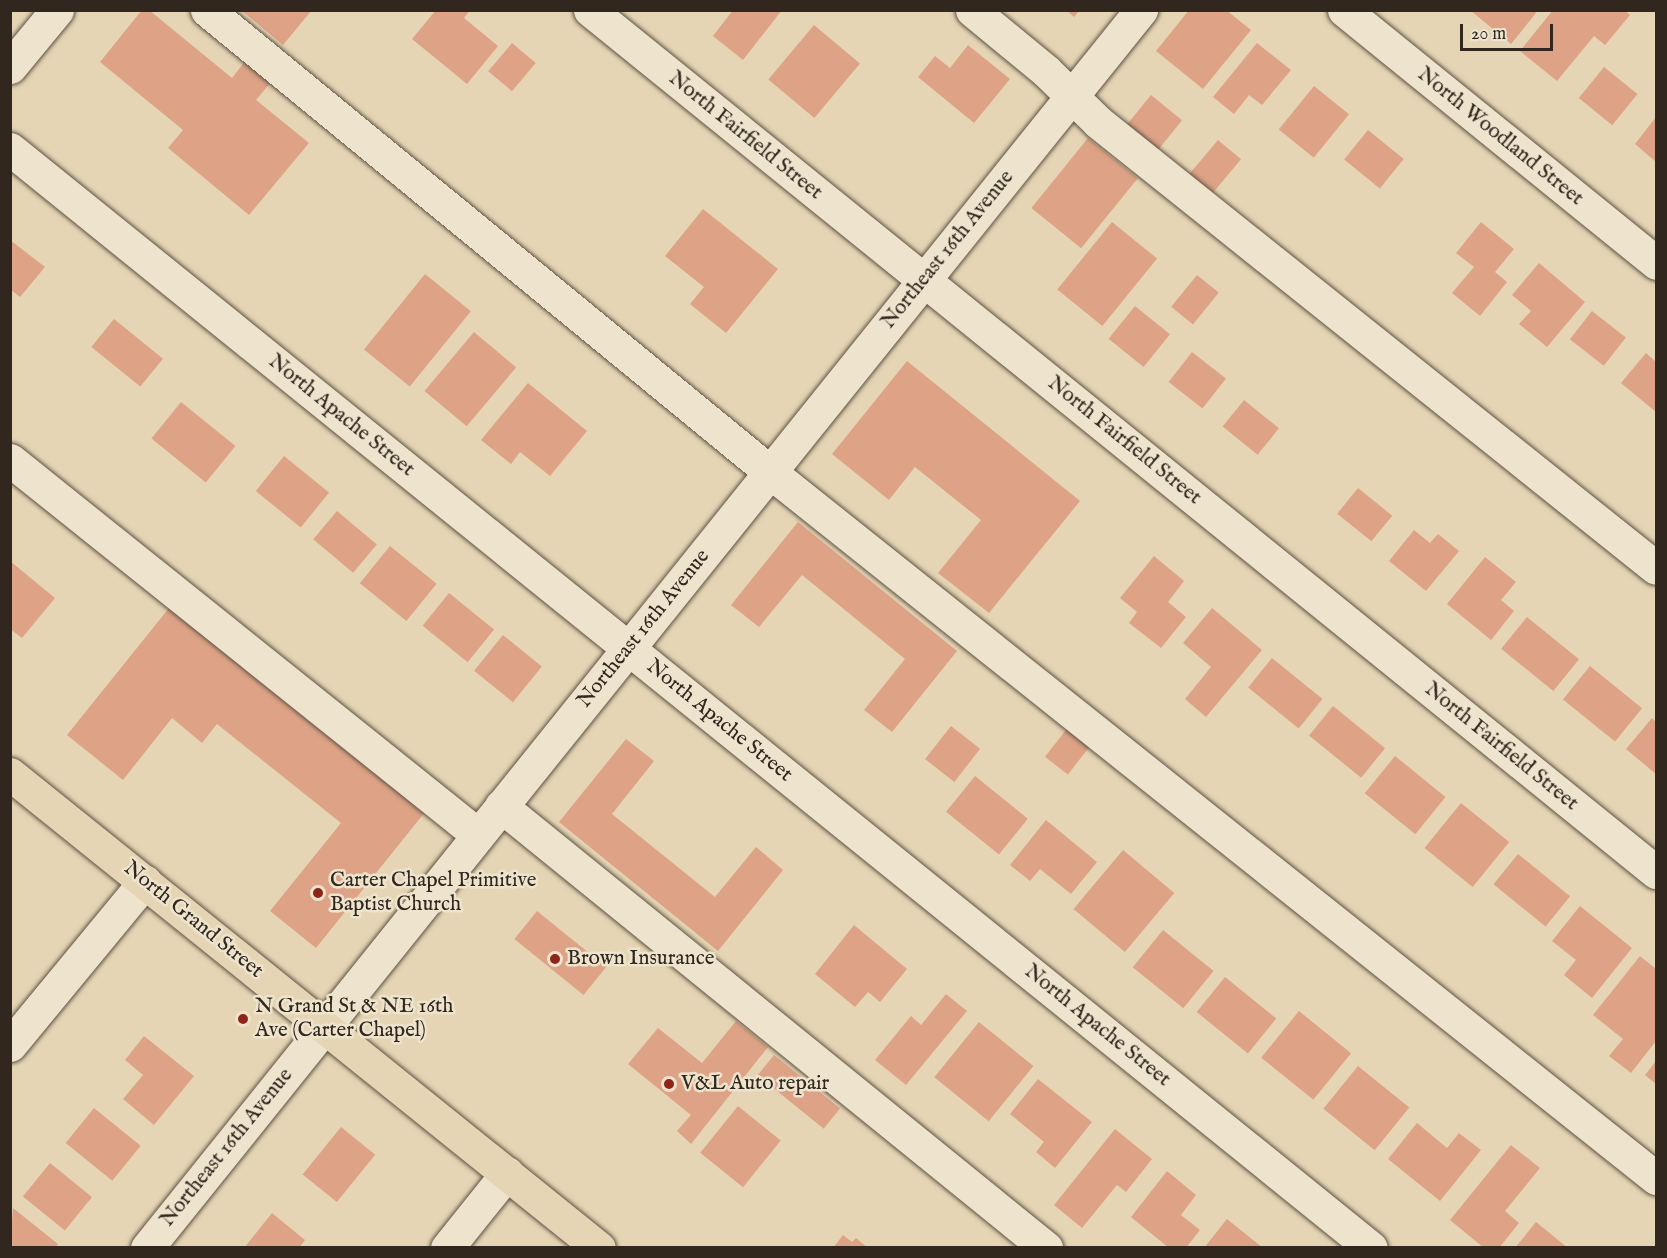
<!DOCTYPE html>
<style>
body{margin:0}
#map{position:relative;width:1667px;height:1258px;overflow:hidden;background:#e5d5b4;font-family:"IM FELL English",serif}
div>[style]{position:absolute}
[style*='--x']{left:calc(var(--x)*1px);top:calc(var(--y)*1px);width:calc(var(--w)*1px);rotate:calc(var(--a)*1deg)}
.building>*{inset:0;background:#dea386;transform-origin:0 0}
.roads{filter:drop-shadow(0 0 2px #5e5244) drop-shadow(0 0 2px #5e5244)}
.minor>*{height:33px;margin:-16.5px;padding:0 16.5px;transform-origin:16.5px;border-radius:16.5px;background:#eee4ce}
.major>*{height:33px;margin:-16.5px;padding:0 16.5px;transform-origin:16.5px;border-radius:16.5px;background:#e5d5b4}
.dots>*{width:16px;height:16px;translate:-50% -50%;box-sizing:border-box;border:3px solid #eee4ce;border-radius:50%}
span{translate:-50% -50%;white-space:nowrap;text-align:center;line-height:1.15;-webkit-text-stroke:5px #eee4ce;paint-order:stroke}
.street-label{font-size:21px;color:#31271e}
.poi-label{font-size:21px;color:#31271e}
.left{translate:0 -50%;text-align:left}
.frame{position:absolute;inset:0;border:12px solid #31271e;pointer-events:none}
.scale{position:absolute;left:1460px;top:24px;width:93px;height:27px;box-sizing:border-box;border:3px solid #31271e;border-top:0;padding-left:8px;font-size:18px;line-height:21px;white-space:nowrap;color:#31271e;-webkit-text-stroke:4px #eee4ce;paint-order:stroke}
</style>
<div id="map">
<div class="building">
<i style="clip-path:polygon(142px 10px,149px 10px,232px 78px,246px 60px,272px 81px,256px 100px,309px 143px,249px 215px,168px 148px,183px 130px,100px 62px)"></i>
<i style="clip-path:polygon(241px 10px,312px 10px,283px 45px)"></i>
<i style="clip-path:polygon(436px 10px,470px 10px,464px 18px,498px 46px,467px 84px,412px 39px)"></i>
<i style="clip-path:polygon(733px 10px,782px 10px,743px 60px,713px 36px)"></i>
<i style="clip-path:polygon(1066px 10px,1080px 10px,1074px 17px)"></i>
<i style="clip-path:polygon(1189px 10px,1226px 10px,1251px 30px,1203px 89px,1156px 51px)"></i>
<i style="clip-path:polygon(1470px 10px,1534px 10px,1536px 13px,1511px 44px)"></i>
<i style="clip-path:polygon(1553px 10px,1624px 10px,1630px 15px,1605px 45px,1594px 36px,1557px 81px,1520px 51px)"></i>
<i style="left:814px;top:25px;width:60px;height:71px;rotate:40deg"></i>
<i style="left:512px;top:43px;width:31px;height:37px;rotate:40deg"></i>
<i style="clip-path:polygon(1257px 43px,1291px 70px,1262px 105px,1249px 95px,1234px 114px,1213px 97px)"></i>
<i style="clip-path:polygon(968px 45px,1010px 79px,974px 123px,918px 77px,935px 56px,950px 68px)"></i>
<i style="left:1604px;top:67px;width:43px;height:40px;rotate:39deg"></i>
<i style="left:1314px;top:86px;width:45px;height:56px;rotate:39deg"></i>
<i style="left:1151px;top:95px;width:40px;height:38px;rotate:39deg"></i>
<i style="clip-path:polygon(1656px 117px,1656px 162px,1635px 144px)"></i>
<i style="left:1368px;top:130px;width:46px;height:38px;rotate:39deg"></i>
<i style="left:1088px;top:138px;width:64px;height:90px;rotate:39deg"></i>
<i style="left:1218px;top:140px;width:30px;height:45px;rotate:40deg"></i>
<i style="clip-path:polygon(703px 209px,778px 269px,726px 333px,690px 304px,704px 287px,665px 256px)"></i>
<i style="left:1112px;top:222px;width:58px;height:87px;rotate:39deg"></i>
<i style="clip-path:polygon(1481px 222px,1514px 249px,1495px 272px,1507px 282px,1480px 316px,1452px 293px,1474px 267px,1456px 253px)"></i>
<i style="clip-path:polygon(10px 240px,45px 267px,20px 297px,10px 289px)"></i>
<i style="clip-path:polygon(1539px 263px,1585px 302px,1547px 347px,1519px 324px,1531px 311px,1512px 295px)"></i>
<i style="left:425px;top:274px;width:59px;height:97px;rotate:39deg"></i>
<i style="left:1197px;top:275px;width:28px;height:41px;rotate:39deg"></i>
<i style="left:1135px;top:306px;width:45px;height:42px;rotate:39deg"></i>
<i style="left:1592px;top:311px;width:43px;height:36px;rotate:38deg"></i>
<i style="left:114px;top:319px;width:63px;height:36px;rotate:39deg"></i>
<i style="left:474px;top:332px;width:55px;height:77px;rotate:40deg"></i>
<i style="left:1192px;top:352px;width:43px;height:38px;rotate:38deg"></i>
<i style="clip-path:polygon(1646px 353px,1656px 362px,1656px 412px,1621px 383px)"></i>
<i style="clip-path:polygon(907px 361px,1080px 501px,989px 613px,938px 573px,981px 520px,915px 467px,889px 500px,832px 454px)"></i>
<i style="clip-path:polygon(528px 383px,587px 431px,550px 476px,520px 452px,511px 464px,481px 440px)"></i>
<i style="left:1244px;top:400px;width:45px;height:34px;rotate:39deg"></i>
<i style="left:181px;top:402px;width:70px;height:47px;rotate:39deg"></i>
<i style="left:284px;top:456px;width:58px;height:45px;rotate:39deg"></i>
<i style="left:1358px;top:488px;width:44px;height:33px;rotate:39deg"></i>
<i style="left:337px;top:511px;width:52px;height:37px;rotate:40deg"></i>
<i style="clip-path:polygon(798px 522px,957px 651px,892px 732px,864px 710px,905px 659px,802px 575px,759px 627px,731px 605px)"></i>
<i style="clip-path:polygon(1414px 530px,1430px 543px,1438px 534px,1459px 551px,1426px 591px,1389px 561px)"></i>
<i style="left:390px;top:546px;width:60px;height:48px;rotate:39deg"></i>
<i style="clip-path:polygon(1154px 556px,1184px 581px,1168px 602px,1186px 617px,1161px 648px,1129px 623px,1137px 612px,1120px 598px)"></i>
<i style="clip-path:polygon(1485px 557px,1516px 582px,1501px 600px,1514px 611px,1491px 640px,1447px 604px)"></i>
<i style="clip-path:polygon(10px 561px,55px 598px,22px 638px,10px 629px)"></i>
<i style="left:449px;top:593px;width:58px;height:42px;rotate:39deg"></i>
<i style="clip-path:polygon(169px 608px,425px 812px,316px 948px,270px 911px,341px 823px,217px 724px,202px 743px,172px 718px,123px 780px,67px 735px)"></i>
<i style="clip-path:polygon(1212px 608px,1262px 650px,1206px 717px,1185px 699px,1211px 667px,1183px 643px)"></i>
<i style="left:1527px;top:617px;width:67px;height:41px;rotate:39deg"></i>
<i style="left:503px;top:635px;width:50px;height:46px;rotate:39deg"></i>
<i style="left:1272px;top:658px;width:65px;height:38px;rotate:39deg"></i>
<i style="left:1590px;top:666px;width:67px;height:43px;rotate:39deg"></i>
<i style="left:1333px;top:706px;width:67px;height:38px;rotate:39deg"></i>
<i style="clip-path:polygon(1652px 718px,1656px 722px,1656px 774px,1626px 749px)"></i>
<i style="left:951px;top:726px;width:37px;height:42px;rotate:38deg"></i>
<i style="left:1069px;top:726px;width:29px;height:39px;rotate:38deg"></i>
<i style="clip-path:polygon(626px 739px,654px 761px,612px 814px,715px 897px,756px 847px,783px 870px,718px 951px,559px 822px)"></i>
<i style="left:1395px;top:756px;width:65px;height:48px;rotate:39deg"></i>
<i style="left:975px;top:776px;width:68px;height:46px;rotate:39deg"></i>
<i style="left:1461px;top:803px;width:62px;height:58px;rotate:39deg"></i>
<i style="clip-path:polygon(1046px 820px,1097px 862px,1071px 894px,1040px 869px,1030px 881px,1010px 865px)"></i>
<i style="left:1123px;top:850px;width:67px;height:77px;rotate:40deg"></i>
<i style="left:1518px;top:854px;width:67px;height:39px;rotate:39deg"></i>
<i style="clip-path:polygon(1580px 906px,1632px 948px,1592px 998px,1564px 975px,1576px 960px,1552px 941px)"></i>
<i style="left:537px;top:911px;width:89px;height:36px;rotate:39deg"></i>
<i style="clip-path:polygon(854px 925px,907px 969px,880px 1002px,868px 992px,855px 1007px,815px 974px)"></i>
<i style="left:1163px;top:930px;width:65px;height:48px;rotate:39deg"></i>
<i style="clip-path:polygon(1640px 956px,1656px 969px,1656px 1041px,1631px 1073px,1609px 1056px,1623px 1039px,1593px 1015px)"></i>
<i style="left:1225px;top:977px;width:66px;height:45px;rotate:39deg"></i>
<i style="clip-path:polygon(946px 994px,967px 1011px,906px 1085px,875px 1060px,911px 1016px,921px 1025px)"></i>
<i style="left:1299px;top:1011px;width:67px;height:60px;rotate:39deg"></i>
<i style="clip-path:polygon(736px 1021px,768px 1047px,691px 1144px,677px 1131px,691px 1115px,628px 1064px,658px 1028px,702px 1063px)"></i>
<i style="left:979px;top:1022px;width:70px;height:71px;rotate:39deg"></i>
<i style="clip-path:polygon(144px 1036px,194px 1076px,154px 1125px,123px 1099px,143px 1075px,125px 1060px)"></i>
<i style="left:774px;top:1055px;width:85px;height:26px;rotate:39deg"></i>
<i style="clip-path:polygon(1656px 1061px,1656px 1084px,1645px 1075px)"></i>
<i style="left:1358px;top:1066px;width:66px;height:55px;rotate:39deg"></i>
<i style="clip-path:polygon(1038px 1079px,1092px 1122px,1055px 1168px,1036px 1152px,1044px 1142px,1010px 1114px)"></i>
<i style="left:738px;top:1106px;width:55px;height:60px;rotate:39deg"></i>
<i style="left:94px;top:1108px;width:60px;height:45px;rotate:39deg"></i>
<i style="clip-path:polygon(1417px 1123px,1447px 1148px,1459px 1133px,1481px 1150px,1440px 1201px,1388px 1159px)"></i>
<i style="left:341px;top:1127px;width:44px;height:61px;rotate:39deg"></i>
<i style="clip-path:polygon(1115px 1129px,1152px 1159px,1126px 1192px,1117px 1185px,1082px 1228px,1054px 1205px)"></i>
<i style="clip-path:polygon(1511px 1145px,1540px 1168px,1505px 1211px,1519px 1223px,1499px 1248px,1484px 1248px,1450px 1220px)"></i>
<i style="left:50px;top:1163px;width:54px;height:43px;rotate:39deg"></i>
<i style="clip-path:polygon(1167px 1171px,1196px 1195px,1181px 1215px,1200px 1230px,1186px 1248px,1169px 1248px,1131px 1217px)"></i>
<i style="clip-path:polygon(13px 1208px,58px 1244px,55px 1248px,10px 1248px)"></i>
<i style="clip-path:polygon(272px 1213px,305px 1240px,299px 1248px,244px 1248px)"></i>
<i style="clip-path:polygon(1227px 1219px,1263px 1248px,1204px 1248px)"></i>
<i style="clip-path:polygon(1536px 1222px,1568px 1248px,1515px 1248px)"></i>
<i style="clip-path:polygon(843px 1235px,852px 1242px,856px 1238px,868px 1248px,833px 1248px)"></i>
</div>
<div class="roads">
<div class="minor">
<i style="--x:207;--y:10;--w:728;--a:39.37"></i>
<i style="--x:770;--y:472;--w:1133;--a:38.55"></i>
<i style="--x:590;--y:10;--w:1371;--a:38.96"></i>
<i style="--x:972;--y:10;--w:96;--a:39.5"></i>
<i style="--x:1046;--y:71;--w:73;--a:44.4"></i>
<i style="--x:1098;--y:122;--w:714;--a:38.63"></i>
<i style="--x:1344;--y:10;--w:402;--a:39"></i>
<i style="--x:10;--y:67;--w:74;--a:-50.5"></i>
<i style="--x:10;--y:149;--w:1749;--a:38.92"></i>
<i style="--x:10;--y:460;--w:598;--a:38.69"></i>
<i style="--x:501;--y:806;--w:702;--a:39.04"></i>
<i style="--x:10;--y:1045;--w:212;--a:-50.5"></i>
<i style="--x:147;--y:1248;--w:1588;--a:-51.24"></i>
<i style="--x:447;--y:1248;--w:96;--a:-51.3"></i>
</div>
<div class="major">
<i style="--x:10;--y:774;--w:756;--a:38.83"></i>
</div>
</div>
<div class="dots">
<i style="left:318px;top:893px;background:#8f2418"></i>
<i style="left:555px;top:959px;background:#8f2418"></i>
<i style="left:243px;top:1019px;background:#8f2418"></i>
<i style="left:669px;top:1084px;background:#8f2418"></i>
</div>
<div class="street-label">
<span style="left:745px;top:136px;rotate:39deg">North Fairfield Street</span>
<span style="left:1500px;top:137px;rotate:39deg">North Woodland Street</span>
<span style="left:948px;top:250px;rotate:-51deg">Northeast 16th Avenue</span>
<span style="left:341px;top:416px;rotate:39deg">North Apache Street</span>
<span style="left:1124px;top:441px;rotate:39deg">North Fairfield Street</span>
<span style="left:644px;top:629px;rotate:-51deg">Northeast 16th Avenue</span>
<span style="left:719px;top:721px;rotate:39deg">North Apache Street</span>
<span style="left:1501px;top:747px;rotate:39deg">North Fairfield Street</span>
<span style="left:193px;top:920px;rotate:39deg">North Grand Street</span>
<span style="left:1097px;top:1026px;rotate:39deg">North Apache Street</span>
<span style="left:227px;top:1148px;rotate:-51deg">Northeast 16th Avenue</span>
</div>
<div class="poi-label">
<span class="left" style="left:330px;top:893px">Carter Chapel Primitive<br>Baptist Church</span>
<span class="left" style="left:567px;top:959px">Brown Insurance</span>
<span class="left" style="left:255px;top:1019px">N Grand St &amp; NE 16th<br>Ave (Carter Chapel)</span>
<span class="left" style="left:681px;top:1084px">V&amp;L Auto repair</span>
</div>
<div class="frame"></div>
<div class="scale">20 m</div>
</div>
